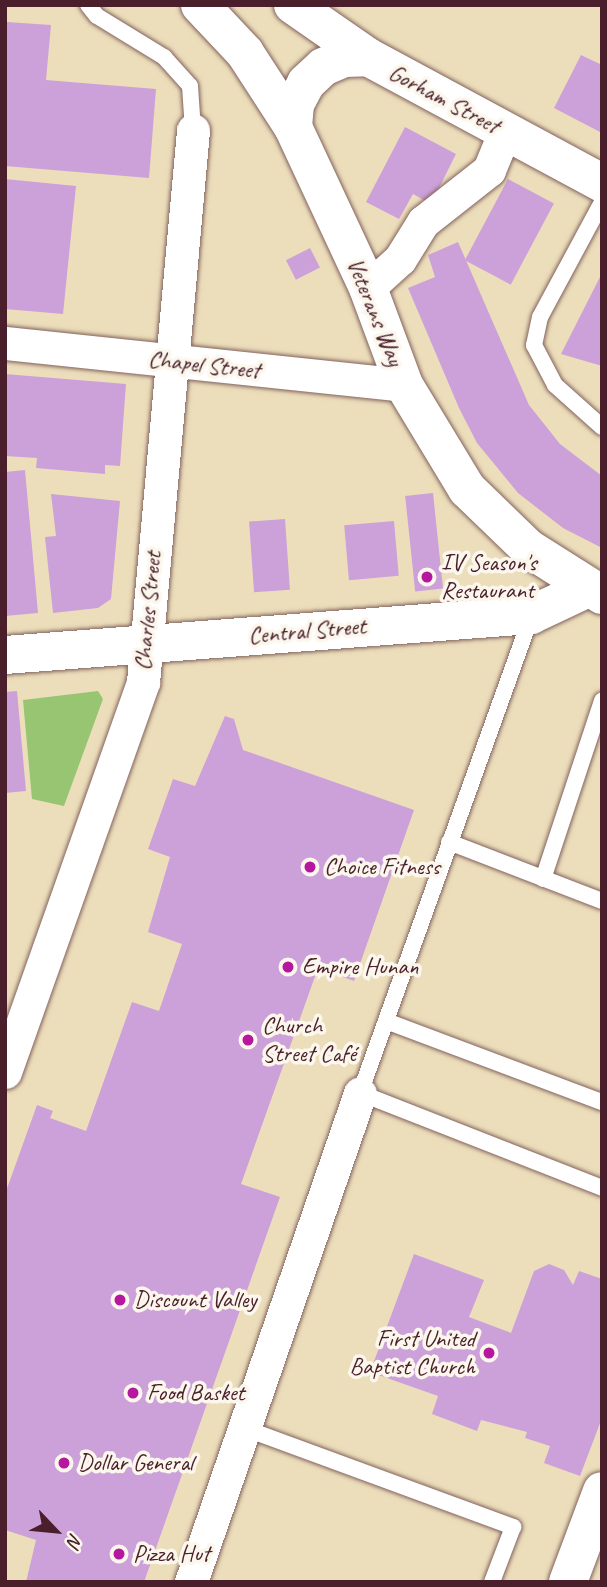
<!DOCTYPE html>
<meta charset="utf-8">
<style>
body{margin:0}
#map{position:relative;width:607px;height:1587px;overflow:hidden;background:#ecdebb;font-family:Caveat,sans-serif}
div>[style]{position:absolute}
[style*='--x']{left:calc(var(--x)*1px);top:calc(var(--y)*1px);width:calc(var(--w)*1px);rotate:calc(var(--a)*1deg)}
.green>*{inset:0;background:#98c572}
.building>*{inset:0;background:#cca1da;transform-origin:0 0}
.roads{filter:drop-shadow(0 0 2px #83625d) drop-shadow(0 0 2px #83625d)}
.service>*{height:16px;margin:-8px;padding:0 8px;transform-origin:8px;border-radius:8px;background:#fff}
.minor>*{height:33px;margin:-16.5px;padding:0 16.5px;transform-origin:16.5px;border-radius:16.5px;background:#fff}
.tertiary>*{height:38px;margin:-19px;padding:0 19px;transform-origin:19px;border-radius:19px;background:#fff}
.secondary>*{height:38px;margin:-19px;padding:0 19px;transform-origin:19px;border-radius:19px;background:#fff}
.dots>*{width:19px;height:19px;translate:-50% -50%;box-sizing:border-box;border:4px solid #fbf7ec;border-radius:50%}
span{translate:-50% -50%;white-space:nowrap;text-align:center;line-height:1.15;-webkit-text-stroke:7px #fbf7ec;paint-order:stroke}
.street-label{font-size:24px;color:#4a1f2b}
.poi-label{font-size:24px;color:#4a1f2b}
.left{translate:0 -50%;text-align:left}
.right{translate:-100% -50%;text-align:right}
.frame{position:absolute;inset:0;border:7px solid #4a1f2b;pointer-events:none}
.north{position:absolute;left:21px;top:1496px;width:70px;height:70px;-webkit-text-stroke:5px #fbf7ec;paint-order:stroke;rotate:116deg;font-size:19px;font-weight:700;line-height:28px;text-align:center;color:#4a1f2b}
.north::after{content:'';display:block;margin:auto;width:24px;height:32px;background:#4a1f2b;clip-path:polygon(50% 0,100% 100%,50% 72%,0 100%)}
</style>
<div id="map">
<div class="green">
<i style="clip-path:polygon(98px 691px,103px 699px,64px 806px,32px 799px,23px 700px)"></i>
</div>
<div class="building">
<i style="clip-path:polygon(7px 22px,51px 25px,46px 80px,156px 89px,149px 178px,5px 166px)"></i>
<i style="clip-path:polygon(581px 55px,602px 65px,602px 133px,554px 108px)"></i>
<i style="clip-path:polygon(405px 127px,456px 154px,431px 204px,413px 194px,399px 219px,366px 202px)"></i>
<i style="clip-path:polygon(5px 179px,76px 186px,63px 314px,5px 309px)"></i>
<i style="left:508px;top:179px;width:52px;height:92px;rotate:28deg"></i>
<i style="clip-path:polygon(458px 242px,529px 405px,560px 444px,602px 476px,602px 548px,563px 528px,518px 493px,477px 443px,459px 408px,408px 288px,435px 277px,428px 255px)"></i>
<i style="left:310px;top:248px;width:22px;height:27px;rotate:63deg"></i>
<i style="clip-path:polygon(602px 273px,602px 366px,561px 354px)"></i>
<i style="clip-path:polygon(5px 374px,126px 384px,120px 466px,105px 465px,105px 474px,36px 468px,37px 458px,5px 456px)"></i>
<i style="clip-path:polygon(25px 470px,38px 613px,5px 616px,5px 472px)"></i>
<i style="left:433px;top:493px;width:96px;height:28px;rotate:84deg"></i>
<i style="clip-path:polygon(51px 494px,120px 501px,111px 599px,98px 608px,53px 613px,45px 537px,56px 536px)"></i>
<i style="left:285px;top:519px;width:71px;height:36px;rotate:86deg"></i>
<i style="left:394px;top:521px;width:55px;height:50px;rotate:85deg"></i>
<i style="clip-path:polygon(17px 691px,26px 791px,5px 793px,5px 692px)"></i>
<i style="clip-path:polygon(225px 716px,234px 719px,243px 750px,414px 810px,354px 981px,318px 968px,241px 1184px,280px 1197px,144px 1582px,26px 1582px,36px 1540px,5px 1530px,5px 1194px,37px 1105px,53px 1111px,50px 1118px,86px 1131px,132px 1002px,159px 1011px,182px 944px,148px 932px,170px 857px,148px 849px,173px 779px,195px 786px)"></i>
<i style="clip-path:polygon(414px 1254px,484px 1280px,469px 1317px,511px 1333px,534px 1271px,549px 1264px,564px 1270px,573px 1285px,579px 1271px,602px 1279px,602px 1418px,580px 1476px,544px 1463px,550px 1446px,525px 1438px,527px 1432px,481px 1420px,477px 1431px,432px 1414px,438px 1396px,370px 1372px)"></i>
</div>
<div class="roads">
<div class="service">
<i style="--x:88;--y:5;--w:14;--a:51"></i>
<i style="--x:97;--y:16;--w:79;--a:31.5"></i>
<i style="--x:164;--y:57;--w:39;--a:48"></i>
<i style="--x:190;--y:86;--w:44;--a:86.1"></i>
<i style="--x:602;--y:202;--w:131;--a:118.3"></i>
<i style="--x:540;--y:317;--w:29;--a:102"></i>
<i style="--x:534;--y:345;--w:45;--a:62.3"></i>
<i style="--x:555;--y:385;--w:63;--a:41.8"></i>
<i style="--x:531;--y:617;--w:506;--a:109.76"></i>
<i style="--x:360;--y:1093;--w:260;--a:21.4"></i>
<i style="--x:449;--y:842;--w:164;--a:21.1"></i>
<i style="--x:543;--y:879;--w:188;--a:-71.7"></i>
<i style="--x:386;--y:1021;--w:231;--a:20.6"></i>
<i style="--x:244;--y:1428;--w:287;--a:20.2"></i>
<i style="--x:513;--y:1527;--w:59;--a:110.9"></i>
</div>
<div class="minor">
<i style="--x:368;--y:288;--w:43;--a:-42.2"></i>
<i style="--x:400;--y:259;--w:44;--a:-58.1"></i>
<i style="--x:423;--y:222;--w:84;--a:-38.2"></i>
<i style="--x:489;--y:170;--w:42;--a:-67.7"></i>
<i style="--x:5;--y:343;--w:401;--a:6"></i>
<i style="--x:5;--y:1072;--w:414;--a:-70.5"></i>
<i style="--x:143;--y:682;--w:554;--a:-84.82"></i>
<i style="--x:191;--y:1582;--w:517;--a:-70.93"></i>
</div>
<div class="tertiary">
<i style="--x:5;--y:655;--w:528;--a:-4.35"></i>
<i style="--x:531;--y:615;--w:61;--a:-25.3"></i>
</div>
<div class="secondary">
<i style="--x:200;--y:5;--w:66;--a:46.8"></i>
<i style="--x:245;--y:53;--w:88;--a:57"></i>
<i style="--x:293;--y:127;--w:178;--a:65"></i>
<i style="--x:368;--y:288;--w:103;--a:69.6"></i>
<i style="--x:404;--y:385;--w:122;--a:58.8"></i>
<i style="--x:467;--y:489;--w:85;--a:44"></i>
<i style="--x:528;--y:548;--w:88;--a:32.4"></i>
<i style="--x:293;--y:5;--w:91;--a:34.7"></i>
<i style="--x:368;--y:57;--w:266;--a:28.3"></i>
<i style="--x:293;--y:127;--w:23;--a:-85"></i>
<i style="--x:295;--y:104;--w:24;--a:-62"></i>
<i style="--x:306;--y:83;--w:23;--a:-43"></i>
<i style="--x:323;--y:67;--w:23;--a:-23"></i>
<i style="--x:344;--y:58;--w:24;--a:-2"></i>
<i style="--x:568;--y:1582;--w:97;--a:-69.5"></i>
</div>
</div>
<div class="dots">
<i style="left:427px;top:577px;background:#b5179e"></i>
<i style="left:310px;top:867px;background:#b5179e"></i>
<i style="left:288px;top:967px;background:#b5179e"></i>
<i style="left:248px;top:1040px;background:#b5179e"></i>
<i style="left:120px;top:1300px;background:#b5179e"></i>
<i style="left:489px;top:1353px;background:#b5179e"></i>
<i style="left:133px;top:1393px;background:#b5179e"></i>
<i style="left:64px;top:1463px;background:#b5179e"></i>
<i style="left:119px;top:1554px;background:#b5179e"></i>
</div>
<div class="street-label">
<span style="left:444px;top:99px;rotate:28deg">Gorham Street</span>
<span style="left:375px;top:312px;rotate:68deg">Veterans Way</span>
<span style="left:204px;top:365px;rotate:6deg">Chapel Street</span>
<span style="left:148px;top:611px;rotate:-85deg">Charles Street</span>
<span style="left:307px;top:631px;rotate:-5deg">Central Street</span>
</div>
<div class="poi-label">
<span class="left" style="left:441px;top:577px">IV Season's<br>Restaurant</span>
<span class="left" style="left:324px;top:867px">Choice Fitness</span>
<span class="left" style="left:302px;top:967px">Empire Hunan</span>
<span class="left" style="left:262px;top:1040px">Church<br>Street Café</span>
<span class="left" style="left:134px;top:1300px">Discount Valley</span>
<span class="right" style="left:475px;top:1353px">First United<br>Baptist Church</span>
<span class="left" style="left:147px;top:1393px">Food Basket</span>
<span class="left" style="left:78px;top:1463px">Dollar General</span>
<span class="left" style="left:133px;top:1554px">Pizza Hut</span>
</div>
<div class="frame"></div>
<div class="north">N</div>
</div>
